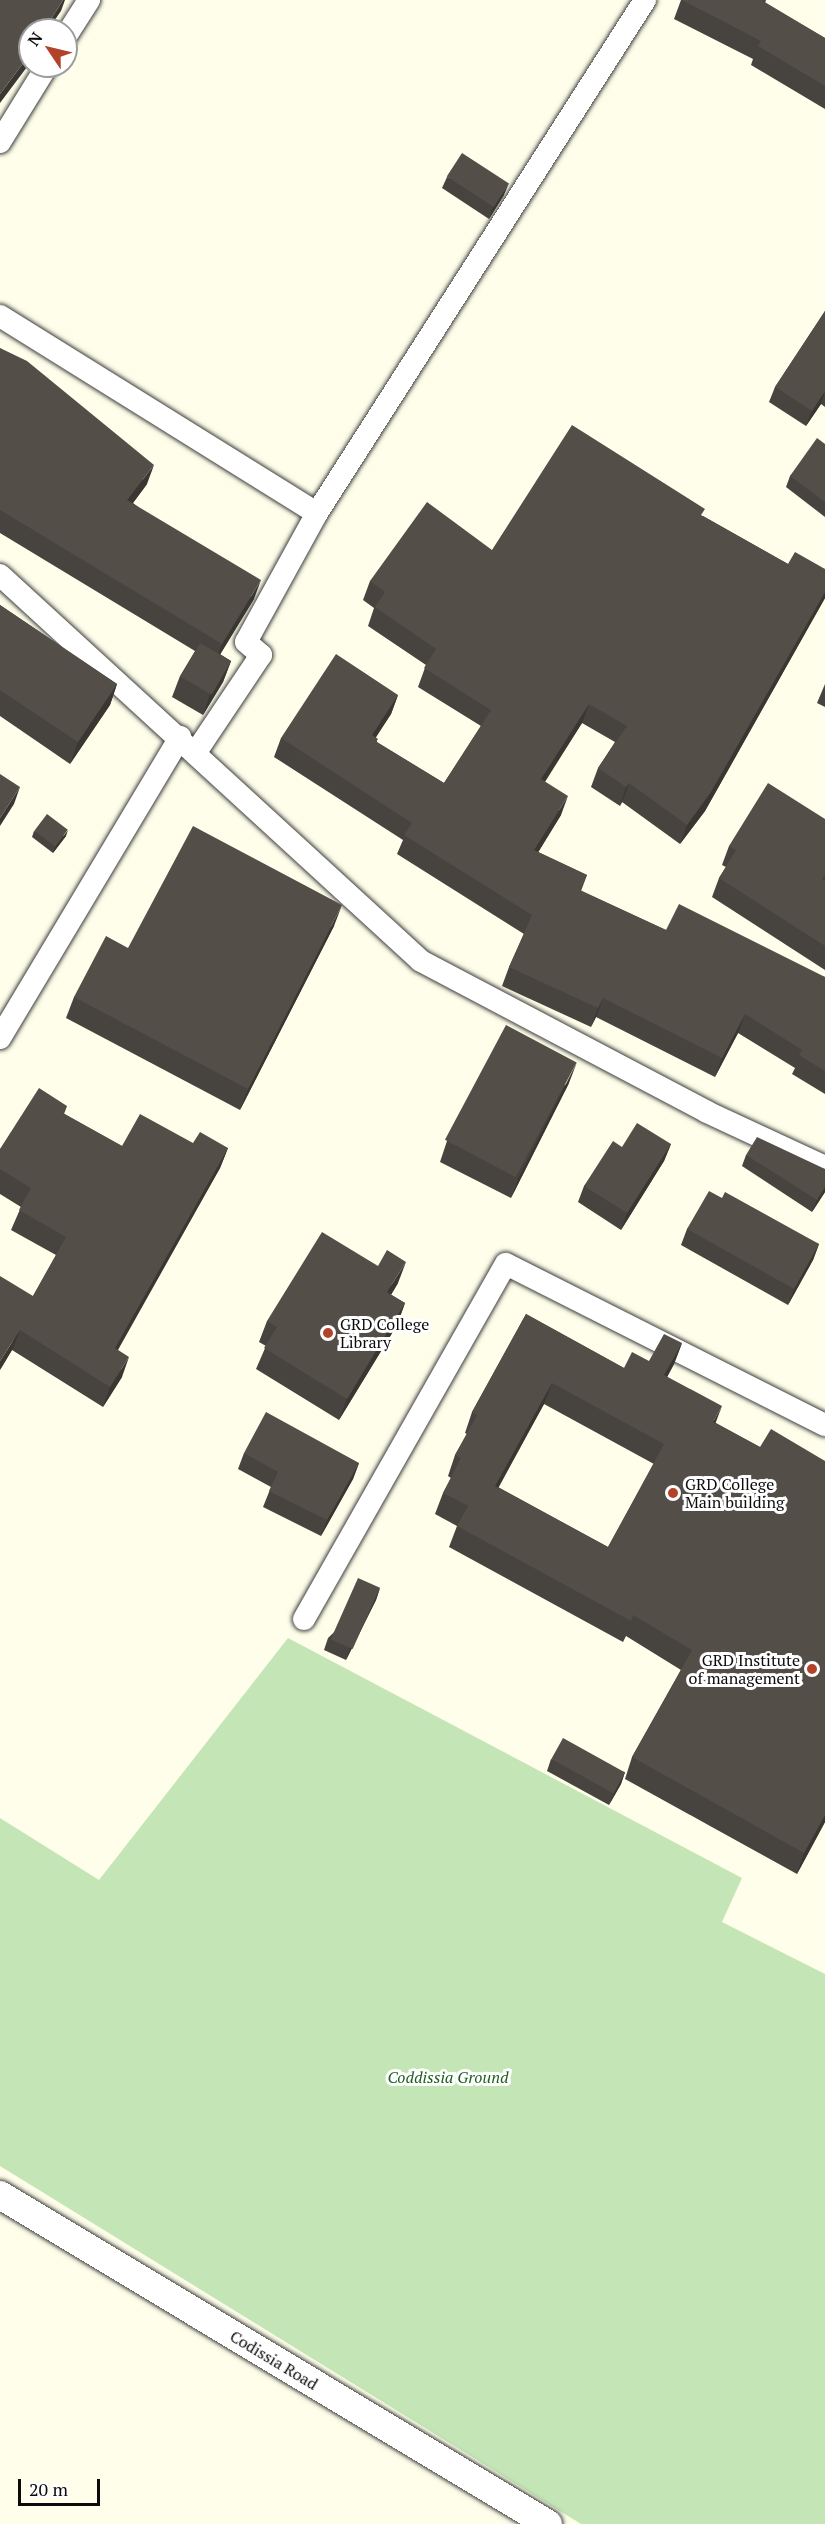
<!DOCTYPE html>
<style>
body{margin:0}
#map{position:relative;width:825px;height:2524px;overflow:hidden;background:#fefeea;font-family:"PT Serif",serif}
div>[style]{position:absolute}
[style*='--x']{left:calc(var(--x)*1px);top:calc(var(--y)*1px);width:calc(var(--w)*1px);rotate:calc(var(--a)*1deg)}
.green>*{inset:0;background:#c4e6b6}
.roads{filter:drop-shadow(0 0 2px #3e3e3e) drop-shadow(0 0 2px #3e3e3e)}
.minor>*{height:22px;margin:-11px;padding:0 11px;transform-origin:11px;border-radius:11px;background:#fff}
.tertiary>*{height:28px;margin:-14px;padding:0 14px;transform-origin:14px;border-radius:14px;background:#fff}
.wall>*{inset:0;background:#47433e}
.shaded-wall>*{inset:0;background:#3a3732}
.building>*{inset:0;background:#534e48;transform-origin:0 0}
.dots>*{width:16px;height:16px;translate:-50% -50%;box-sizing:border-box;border:3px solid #fff;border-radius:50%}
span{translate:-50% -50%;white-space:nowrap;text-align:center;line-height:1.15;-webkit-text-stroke:6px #fff;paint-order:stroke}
.poi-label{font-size:16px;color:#0b0b0b}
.left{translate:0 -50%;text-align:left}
.right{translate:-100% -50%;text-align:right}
.park-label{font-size:16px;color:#1f5e20;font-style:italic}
.street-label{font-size:16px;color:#0b0b0b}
.north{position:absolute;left:18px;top:18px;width:60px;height:60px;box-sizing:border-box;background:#fff;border:2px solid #9d9d9d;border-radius:50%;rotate:305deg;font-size:16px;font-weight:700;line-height:24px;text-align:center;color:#0b0b0b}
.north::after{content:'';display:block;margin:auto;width:21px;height:27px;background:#b3422b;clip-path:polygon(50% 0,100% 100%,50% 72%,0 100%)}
.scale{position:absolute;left:18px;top:2479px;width:82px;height:27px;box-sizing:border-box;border:3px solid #0b0b0b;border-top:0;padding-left:8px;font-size:18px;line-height:21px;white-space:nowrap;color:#0b0b0b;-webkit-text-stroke:4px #fff;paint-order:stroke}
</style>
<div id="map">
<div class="green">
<i style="clip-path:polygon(288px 1638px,742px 1878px,722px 1922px,825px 1974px,825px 2524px,581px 2524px,0 2166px,0 1818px,99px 1880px)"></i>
</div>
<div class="roads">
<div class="minor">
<i style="--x:66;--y:36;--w:43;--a:-57.4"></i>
<i style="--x:0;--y:142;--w:89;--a:-58.3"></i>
<i style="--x:0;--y:316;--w:373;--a:31.9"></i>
<i style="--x:317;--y:513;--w:147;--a:118.8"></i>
<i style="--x:246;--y:642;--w:20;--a:41"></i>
<i style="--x:261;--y:655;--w:117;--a:123.8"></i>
<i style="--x:317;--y:513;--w:609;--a:-57.41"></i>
<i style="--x:0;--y:575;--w:571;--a:42.52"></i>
<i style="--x:421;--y:961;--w:323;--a:27.8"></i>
<i style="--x:707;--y:1112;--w:130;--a:25"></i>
<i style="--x:0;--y:1038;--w:351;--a:-59.1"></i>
<i style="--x:304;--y:1619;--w:408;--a:-60.4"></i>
<i style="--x:506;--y:1264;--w:357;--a:26.8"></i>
</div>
<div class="tertiary">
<i style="--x:0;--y:2195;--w:639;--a:30.98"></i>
</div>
</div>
<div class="wall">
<i style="clip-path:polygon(681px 0,766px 0,765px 3px,825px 38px,825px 109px,751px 65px,753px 59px,674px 19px)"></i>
<i style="clip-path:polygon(447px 177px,504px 195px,489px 219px,442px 188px)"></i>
<i style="clip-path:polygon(825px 311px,825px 407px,821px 404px,806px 426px,769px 402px,775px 387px)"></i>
<i style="clip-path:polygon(0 348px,147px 484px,133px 503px,254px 599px,220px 654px,231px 661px,223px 682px,203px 715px,172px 697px,180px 676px,195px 651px,0 533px)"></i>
<i style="clip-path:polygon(825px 444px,825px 517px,786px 487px,790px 476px)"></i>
<i style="clip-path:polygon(703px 516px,788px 564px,825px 569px,825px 598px,705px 811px,680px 844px,622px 802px,620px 806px,591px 787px,598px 768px,615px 742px,582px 723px,545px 782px,561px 815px,538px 852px,587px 875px,581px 891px,666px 930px,825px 977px,825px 1094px,792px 1074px,795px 1068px,738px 1033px,715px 1077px,596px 1017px,591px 1027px,502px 986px,509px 967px,524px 934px,397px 854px,403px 840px,274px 757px,281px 738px,398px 695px,391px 714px,376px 737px,377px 742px,444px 783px,481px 726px,418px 687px,426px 665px,368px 626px,374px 608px,363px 600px,370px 581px,492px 550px)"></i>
<i style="clip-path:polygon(0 605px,117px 684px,110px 705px,70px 764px,0 716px)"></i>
<i style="clip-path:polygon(825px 684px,825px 707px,817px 703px)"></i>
<i style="clip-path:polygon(825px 819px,825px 970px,712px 897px,719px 878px,726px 867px,722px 865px,729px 846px)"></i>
<i style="clip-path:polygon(34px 831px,66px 836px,53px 853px,32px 837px)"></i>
<i style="clip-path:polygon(334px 926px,240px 1110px,66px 1018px,74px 997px,128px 948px)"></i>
<i style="clip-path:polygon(569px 1083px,511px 1198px,440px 1162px,447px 1141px)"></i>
<i style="clip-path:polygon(67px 1106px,64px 1114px,122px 1146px,193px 1143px,228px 1148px,220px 1168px,118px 1350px,122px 1377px,103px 1407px,12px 1350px,0 1370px,33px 1296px,56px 1255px,11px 1230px,21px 1207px,0 1194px,0 1149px)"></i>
<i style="clip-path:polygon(671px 1144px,664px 1161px,621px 1230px,578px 1202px,584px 1186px,622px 1147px)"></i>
<i style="clip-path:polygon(746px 1155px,825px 1169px,825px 1192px,812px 1212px,742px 1166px)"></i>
<i style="clip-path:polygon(722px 1198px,819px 1244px,813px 1260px,788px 1305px,681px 1245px,687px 1229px)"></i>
<i style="clip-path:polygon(398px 1283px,391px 1295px,405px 1303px,397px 1325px,339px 1420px,256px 1369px,266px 1346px,259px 1342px,267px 1321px)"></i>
<i style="clip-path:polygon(evenodd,526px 1314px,624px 1368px,649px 1361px,682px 1343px,674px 1364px,667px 1377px,716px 1423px,760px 1447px,825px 1461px,825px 1822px,797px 1874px,625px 1779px,632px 1757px,681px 1670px,626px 1636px,623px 1642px,449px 1547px,457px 1526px,435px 1514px,443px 1493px,451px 1478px,448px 1476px,455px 1455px,467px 1434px,465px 1433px,472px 1412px,526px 1314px,544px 1404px,654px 1464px,608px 1547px,498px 1487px,544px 1404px)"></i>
<i style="clip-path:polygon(244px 1453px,359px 1463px,353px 1479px,321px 1536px,263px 1507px,271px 1487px,238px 1469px)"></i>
<i style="clip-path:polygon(380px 1588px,376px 1600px,346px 1660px,324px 1650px,328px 1638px)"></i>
<i style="clip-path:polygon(551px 1759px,625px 1772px,621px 1784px,609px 1805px,547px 1771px)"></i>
</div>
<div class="shaded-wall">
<i style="clip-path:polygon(63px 0,65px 0,61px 11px,48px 30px,44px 30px)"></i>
<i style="clip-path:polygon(30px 54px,30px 63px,0 103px,0 94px)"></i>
<i style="clip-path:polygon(509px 183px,504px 195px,489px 219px,493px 207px)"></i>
<i style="clip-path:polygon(825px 391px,821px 404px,806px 426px,812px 411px)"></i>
<i style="clip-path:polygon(154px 465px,147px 484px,121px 519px,127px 500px)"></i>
<i style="clip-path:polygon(261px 580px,254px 599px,215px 663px,222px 644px)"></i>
<i style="clip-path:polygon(825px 592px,825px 598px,705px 811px,680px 844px,687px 825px)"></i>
<i style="clip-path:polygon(231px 661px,223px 682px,203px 715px,210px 694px)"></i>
<i style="clip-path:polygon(117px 684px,110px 705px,70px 764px,78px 742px)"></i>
<i style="clip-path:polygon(398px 695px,391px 714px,365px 754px,372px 735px)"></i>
<i style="clip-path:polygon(589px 704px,582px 723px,534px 798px,541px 779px)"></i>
<i style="clip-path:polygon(629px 783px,622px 802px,620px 806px,626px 787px)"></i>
<i style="clip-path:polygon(20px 787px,14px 804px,0 826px,0 818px)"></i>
<i style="clip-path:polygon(568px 796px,561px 815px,528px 869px,534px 850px)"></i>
<i style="clip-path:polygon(68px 830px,66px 836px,53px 853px,55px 847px)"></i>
<i style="clip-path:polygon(342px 905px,334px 926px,240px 1110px,248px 1089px)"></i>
<i style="clip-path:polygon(603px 998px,596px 1017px,591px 1027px,598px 1008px)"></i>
<i style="clip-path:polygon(745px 1014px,738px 1033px,715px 1077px,722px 1058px)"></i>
<i style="clip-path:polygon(577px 1062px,569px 1083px,511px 1198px,519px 1177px)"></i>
<i style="clip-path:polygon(671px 1144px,664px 1161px,621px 1230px,627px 1213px)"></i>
<i style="clip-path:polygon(228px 1148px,220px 1168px,107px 1368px,115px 1348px)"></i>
<i style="clip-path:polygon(825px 1187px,825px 1192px,812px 1212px,817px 1200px)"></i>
<i style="clip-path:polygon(819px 1244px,813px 1260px,788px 1305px,794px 1289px)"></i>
<i style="clip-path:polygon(406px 1262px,398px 1283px,379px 1314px,387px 1292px)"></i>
<i style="clip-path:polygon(405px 1303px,397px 1325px,339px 1420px,347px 1399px)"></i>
<i style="clip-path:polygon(20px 1330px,12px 1350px,0 1370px,0 1361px)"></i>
<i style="clip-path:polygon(682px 1343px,674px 1364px,657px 1396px,664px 1375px)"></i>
<i style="clip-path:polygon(129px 1357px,122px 1377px,103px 1407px,110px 1387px)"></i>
<i style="clip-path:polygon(552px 1383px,544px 1404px,488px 1507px,495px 1486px)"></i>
<i style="clip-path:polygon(722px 1406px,714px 1427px,713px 1422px)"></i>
<i style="clip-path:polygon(359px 1463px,353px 1479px,321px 1536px,327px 1520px)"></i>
<i style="clip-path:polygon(380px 1588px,376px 1600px,346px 1660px,350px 1648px)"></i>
<i style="clip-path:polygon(625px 1772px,621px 1784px,609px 1805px,614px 1793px)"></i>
<i style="clip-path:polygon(825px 1815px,825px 1822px,797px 1874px,804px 1853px)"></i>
</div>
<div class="building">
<i style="clip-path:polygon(0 0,63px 0,44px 30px,30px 30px,30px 54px,0 94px)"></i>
<i style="clip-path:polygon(682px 0,763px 0,763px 1px,825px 38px,825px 86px,758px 46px,761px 41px)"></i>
<i style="left:462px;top:153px;width:56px;height:28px;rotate:33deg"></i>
<i style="clip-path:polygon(825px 311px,825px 391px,812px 411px,775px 387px)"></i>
<i style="clip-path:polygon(0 348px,27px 361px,154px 465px,127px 500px,261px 580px,222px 644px,0 510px)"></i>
<i style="clip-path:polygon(572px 425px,705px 509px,701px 515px,788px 564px,795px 552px,825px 569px,825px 592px,711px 792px,687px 825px,629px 783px,626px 787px,598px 768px,627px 726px,589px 704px,541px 779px,568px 796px,534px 850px,587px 875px,580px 890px,666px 930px,679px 904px,825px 977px,825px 1071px,799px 1055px,802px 1050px,745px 1014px,722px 1058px,603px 998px,598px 1008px,509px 967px,532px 915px,404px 835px,412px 823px,281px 738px,336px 654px,398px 695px,372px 735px,378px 739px,376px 742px,444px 783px,491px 710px,424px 668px,436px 649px,375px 607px,385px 592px,370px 581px,427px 502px,492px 550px)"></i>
<i style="clip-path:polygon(817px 438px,825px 444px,825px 502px,790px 476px)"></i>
<i style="clip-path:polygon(0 605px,117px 684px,78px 742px,0 690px)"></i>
<i style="left:200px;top:643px;width:36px;height:39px;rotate:30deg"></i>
<i style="clip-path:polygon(0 774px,20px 787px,0 818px)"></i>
<i style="clip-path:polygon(768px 783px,825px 819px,825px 875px,822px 879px,825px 881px,825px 946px,719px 878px,736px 850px,729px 846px)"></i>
<i style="left:47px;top:814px;width:26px;height:21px;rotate:37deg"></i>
<i style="clip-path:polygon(193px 826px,342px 905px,248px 1089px,74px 997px,106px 936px,128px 948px)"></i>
<i style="left:506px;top:1025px;width:80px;height:130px;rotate:28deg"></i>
<i style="clip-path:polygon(39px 1088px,67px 1106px,63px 1113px,122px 1146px,140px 1114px,193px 1143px,200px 1132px,228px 1148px,115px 1348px,129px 1357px,110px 1387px,20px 1330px,0 1361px,0 1276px,33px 1296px,66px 1237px,19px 1210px,31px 1188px,0 1169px,0 1149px)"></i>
<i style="clip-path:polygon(637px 1123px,671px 1144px,627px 1213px,584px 1186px,613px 1141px,622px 1147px)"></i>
<i style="clip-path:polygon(757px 1137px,825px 1169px,825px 1187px,817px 1200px,746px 1155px)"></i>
<i style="clip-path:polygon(709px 1191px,722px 1198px,725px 1192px,819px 1244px,794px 1289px,687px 1229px)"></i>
<i style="clip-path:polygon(322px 1232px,378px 1266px,387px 1250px,406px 1262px,387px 1292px,405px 1303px,347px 1399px,264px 1348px,277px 1327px,267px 1321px)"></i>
<i style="clip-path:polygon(evenodd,526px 1314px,624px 1368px,632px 1352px,649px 1361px,664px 1334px,682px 1343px,664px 1375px,722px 1406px,713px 1422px,760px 1447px,771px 1429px,825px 1461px,825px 1815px,804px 1853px,632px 1757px,692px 1650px,633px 1615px,631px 1621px,457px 1526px,468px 1506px,443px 1493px,461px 1458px,455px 1455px,477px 1415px,472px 1412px,526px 1314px,552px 1383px,664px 1444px,608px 1547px,495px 1486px,552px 1383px)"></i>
<i style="clip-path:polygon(266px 1412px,359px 1463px,327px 1520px,269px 1491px,278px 1472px,244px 1453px)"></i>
<i style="left:358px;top:1578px;width:24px;height:67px;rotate:24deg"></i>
<i style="left:563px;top:1738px;width:71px;height:24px;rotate:29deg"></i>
</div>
<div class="dots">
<i style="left:328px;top:1333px;background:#b3422b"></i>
<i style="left:673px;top:1493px;background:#b3422b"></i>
<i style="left:812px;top:1669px;background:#b3422b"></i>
</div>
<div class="poi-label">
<span class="left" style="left:340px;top:1333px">GRD College<br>Library</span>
<span class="left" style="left:685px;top:1493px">GRD College<br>Main building</span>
<span class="right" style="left:800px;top:1669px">GRD Institute<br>of management</span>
</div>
<div class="park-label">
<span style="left:448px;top:2077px">Coddissia Ground</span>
</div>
<div class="street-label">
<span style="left:274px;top:2360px;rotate:31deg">Codissia Road</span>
</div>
<div class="north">N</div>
<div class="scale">20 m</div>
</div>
